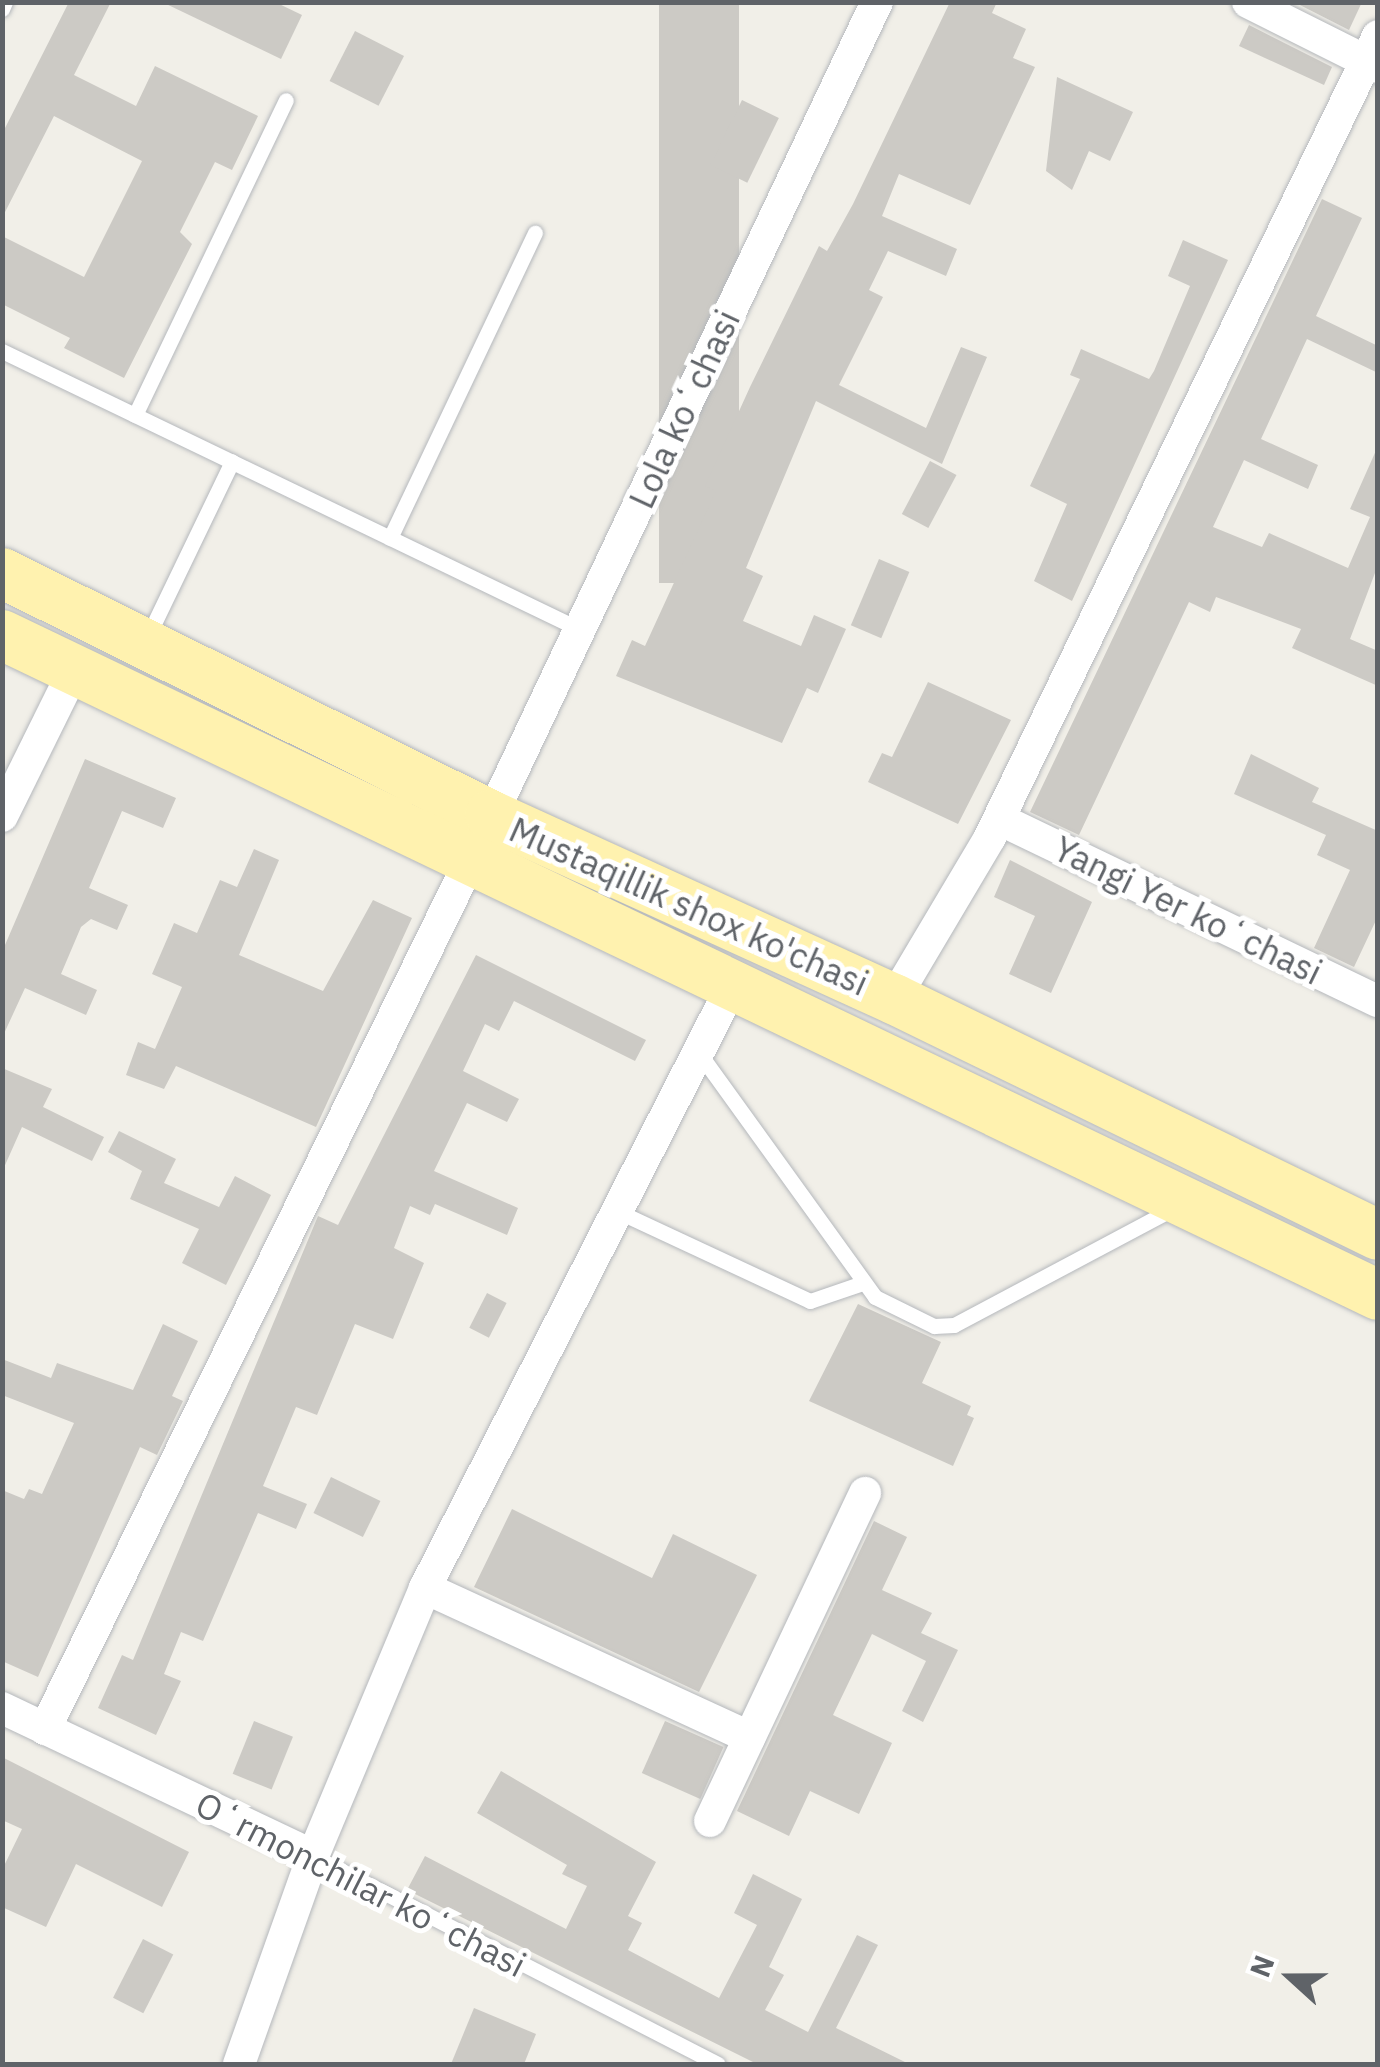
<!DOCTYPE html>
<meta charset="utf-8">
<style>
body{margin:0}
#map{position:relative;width:1380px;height:2067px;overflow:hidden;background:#f1efe8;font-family:"IBM Plex Sans",sans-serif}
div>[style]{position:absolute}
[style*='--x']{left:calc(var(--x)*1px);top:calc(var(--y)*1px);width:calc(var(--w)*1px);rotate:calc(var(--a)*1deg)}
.building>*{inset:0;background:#cccac5;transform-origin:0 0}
.roads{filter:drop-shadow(0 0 2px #b5b8bc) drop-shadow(0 0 2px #b5b8bc)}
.lane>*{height:15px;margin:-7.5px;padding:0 7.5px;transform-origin:7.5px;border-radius:7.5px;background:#fff}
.street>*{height:32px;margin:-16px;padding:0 16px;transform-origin:16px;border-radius:16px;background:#fff}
.primary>*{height:50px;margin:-25px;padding:0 25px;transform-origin:25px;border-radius:25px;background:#fff2af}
span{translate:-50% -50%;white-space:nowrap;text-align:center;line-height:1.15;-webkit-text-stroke:10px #fff;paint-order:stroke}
.street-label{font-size:35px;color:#5f6368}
.frame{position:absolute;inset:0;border:5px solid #5f6368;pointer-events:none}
.north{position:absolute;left:1240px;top:1927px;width:100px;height:100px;-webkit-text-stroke:8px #fff;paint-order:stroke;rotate:291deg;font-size:28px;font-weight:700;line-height:40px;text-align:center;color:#5f6368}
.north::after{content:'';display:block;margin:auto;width:35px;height:45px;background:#5f6368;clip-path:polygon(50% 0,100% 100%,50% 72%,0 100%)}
</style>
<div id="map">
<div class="building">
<i style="clip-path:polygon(69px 2px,111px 2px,74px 75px,136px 106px,155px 66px,258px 116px,232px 170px,215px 162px,180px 232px,192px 244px,124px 378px,64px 348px,70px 338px,2px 304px,2px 236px,84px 277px,142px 161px,54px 116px,2px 218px,2px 134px)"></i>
<i style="clip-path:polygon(162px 2px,275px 2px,302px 15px,281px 59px)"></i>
<i style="left:659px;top:2px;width:80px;height:581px"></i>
<i style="clip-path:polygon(950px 2px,997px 2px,992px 13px,1026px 29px,1013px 58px,1035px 67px,970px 205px,899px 174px,882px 216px,957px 249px,946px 276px,888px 251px,869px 290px,883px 297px,839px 385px,926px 428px,961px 347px,987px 357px,942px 464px,816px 401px,746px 568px,763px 576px,743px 621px,801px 646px,814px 615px,846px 629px,818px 693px,807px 688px,782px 743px,616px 676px,632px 640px,645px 646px,716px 491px,705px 486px,750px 387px,819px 246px,827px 251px,853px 204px)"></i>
<i style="clip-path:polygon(1294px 2px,1362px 2px,1349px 30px)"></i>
<i style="clip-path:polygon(1249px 25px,1332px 67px,1324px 85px,1239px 46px)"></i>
<i style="left:355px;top:31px;width:55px;height:56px;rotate:27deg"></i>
<i style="clip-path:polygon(1057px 77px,1133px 112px,1110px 161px,1089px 151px,1072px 190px,1046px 171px)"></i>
<i style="left:742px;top:100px;width:41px;height:72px;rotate:26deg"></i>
<i style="clip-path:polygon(1322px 199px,1362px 218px,1316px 316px,1378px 346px,1378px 373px,1307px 339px,1261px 439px,1318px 465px,1308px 489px,1244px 460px,1213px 527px,1262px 547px,1269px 533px,1348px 568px,1370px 517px,1350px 509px,1378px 446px,1378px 565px,1350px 639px,1378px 651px,1378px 686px,1292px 648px,1301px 629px,1216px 597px,1210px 612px,1189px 602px,1079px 835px,1030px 812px)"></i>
<i style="clip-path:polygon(1183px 240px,1228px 260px,1072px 601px,1034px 581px,1067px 504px,1030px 486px,1080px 379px,1070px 375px,1081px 349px,1149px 379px,1154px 371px,1190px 286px,1168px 276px)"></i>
<i style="left:930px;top:461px;width:30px;height:60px;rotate:28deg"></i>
<i style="left:879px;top:559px;width:33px;height:72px;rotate:23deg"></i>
<i style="clip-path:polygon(928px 682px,1011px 720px,958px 824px,868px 782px,882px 753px,892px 757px)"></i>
<i style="clip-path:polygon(1251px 754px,1319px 788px,1312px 802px,1378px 831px,1378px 916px,1354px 967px,1314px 948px,1350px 870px,1317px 855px,1326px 835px,1234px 794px)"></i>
<i style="clip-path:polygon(85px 759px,176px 798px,163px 828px,122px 811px,89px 888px,128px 905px,117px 930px,91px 919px,81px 927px,61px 974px,97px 990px,86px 1015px,25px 988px,2px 1038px,2px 952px)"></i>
<i style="clip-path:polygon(254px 849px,279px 860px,239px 955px,323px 991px,373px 900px,412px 918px,316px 1127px,176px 1066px,164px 1089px,126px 1075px,138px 1042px,155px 1049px,182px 987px,152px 974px,174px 923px,197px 933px,220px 880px,237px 887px)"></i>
<i style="clip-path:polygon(1010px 860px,1092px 902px,1051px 993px,1009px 974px,1035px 916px,994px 897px)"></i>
<i style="clip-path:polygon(476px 955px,646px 1040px,635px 1061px,514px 1001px,499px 1031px,485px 1024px,463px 1071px,519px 1099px,507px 1122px,467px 1103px,434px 1171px,518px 1208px,507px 1235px,435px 1204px,430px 1215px,410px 1206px,394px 1248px,424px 1263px,393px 1339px,355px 1324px,317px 1415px,296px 1407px,263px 1486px,307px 1504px,296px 1529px,258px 1513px,203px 1641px,181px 1632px,164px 1674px,181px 1681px,156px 1735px,98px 1708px,122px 1655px,133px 1660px,318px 1216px,338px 1225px)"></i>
<i style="clip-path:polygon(2px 1068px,52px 1089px,43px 1107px,104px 1137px,92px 1161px,22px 1127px,2px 1172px)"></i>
<i style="clip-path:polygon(119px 1131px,176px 1159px,164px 1183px,219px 1207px,235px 1176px,271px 1195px,226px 1285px,182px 1263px,199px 1229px,130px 1199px,142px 1171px,108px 1152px)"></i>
<i style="left:487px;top:1293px;width:22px;height:39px;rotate:27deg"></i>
<i style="clip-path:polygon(858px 1304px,941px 1342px,922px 1383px,971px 1406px,967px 1415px,974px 1418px,953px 1466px,809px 1401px)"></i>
<i style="clip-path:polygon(163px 1324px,198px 1341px,172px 1396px,183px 1401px,157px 1455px,140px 1447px,38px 1677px,2px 1661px,2px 1490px,24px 1499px,29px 1489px,42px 1494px,74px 1423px,2px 1395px,2px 1359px,51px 1378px,57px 1363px,133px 1390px)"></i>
<i style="left:331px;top:1477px;width:55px;height:40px;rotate:26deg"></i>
<i style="clip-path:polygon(512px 1509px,652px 1578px,673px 1534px,757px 1575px,699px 1692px,474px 1587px)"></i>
<i style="clip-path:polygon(874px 1521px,907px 1537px,882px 1590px,932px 1613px,921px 1633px,958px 1650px,923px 1722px,902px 1711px,926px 1661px,872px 1634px,833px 1715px,892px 1743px,859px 1814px,810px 1791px,789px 1836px,737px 1811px)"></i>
<i style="left:254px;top:1721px;width:42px;height:57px;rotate:22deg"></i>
<i style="left:665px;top:1721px;width:64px;height:57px;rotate:24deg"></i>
<i style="clip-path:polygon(2px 1757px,189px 1852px,162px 1907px,76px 1864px,46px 1927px,2px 1907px,2px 1870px,22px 1829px,2px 1820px)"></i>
<i style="clip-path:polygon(501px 1771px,656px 1862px,628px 1916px,642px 1923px,628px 1950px,719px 1998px,757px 1925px,734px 1913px,753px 1874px,802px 1899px,769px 1967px,784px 1975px,765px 2010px,808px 2032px,857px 1935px,878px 1945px,836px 2028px,909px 2064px,757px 2064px,407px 1890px,425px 1856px,566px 1929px,587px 1886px,562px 1874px,567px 1865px,477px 1813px)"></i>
<i style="left:143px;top:1939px;width:34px;height:66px;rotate:27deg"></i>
<i style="clip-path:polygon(474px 2008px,536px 2034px,524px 2064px,451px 2064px)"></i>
</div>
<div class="roads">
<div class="lane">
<i style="--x:2;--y:9;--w:8;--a:-67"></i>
<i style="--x:2;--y:351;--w:640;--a:25.72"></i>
<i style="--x:135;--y:415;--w:349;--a:-64.4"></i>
<i style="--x:390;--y:538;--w:338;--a:-64.6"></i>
<i style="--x:147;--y:638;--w:196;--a:-64.3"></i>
<i style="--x:702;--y:1057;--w:296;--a:54.2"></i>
<i style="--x:875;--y:1297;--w:66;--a:26.2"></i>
<i style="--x:934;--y:1326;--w:20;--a:-3"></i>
<i style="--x:954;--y:1325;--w:249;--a:-28"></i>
<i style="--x:617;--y:1211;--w:213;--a:25"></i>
<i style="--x:810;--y:1301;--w:56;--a:-18.8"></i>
<i style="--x:313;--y:1856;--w:455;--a:27.2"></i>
</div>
<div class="street">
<i style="--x:1248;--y:2;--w:145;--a:26.6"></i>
<i style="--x:2;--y:816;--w:163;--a:-63.7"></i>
<i style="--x:999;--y:819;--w:420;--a:25.7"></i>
<i style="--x:894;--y:999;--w:188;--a:-59.3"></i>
<i style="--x:990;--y:837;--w:890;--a:-64.15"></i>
<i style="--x:425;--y:1588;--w:357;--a:24.7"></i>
<i style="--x:2;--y:1708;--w:344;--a:25.4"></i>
<i style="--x:45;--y:1729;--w:964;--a:-63.91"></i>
<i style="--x:469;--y:863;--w:953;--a:-64.65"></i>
<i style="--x:710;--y:1821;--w:363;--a:-64.7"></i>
<i style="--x:239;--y:2064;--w:221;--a:-70.4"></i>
<i style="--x:313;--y:1856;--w:290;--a:-67.3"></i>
<i style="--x:425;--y:1588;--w:680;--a:-62.98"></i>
</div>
<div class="primary">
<i style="--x:2;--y:573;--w:545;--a:26.38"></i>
<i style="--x:490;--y:815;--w:444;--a:24.5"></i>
<i style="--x:894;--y:999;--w:538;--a:25.99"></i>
<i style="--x:2;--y:635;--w:1526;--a:25.62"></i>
</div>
</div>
<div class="street-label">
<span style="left:684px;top:409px;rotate:-65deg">Lola koʻchasi</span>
<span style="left:689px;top:906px;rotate:24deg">Mustaqillik shox ko'chasi</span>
<span style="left:1188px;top:910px;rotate:26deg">Yangi Yer koʻchasi</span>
<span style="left:361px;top:1884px;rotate:27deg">Oʻrmonchilar koʻchasi</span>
</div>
<div class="frame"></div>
<div class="north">N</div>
</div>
